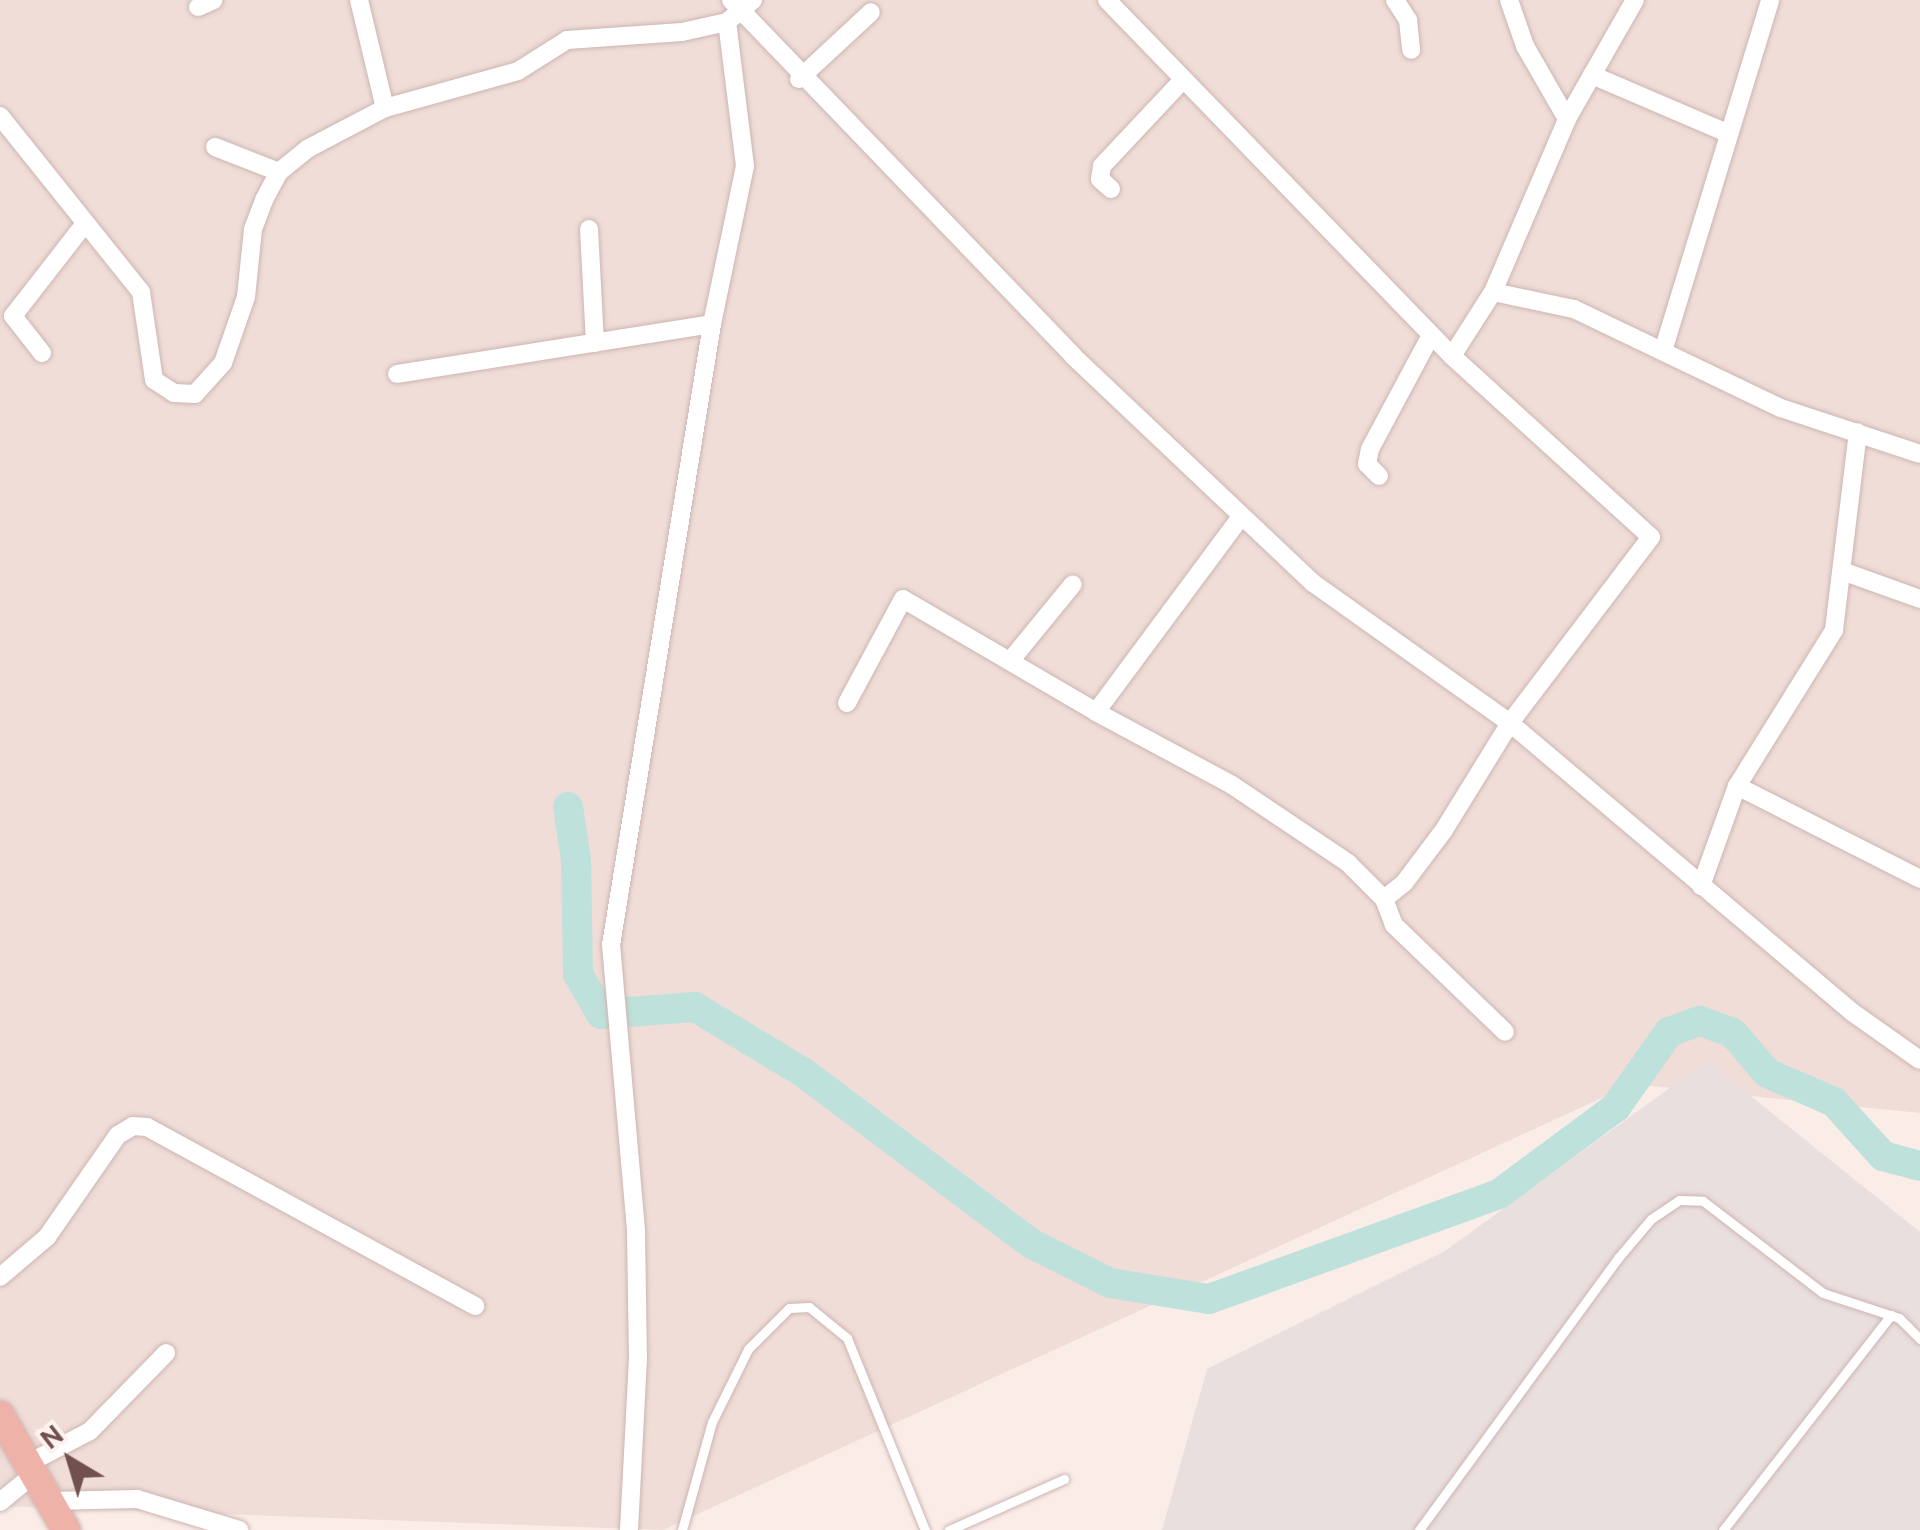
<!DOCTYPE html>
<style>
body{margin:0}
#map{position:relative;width:1920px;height:1530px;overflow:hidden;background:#faede8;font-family:Cabin,sans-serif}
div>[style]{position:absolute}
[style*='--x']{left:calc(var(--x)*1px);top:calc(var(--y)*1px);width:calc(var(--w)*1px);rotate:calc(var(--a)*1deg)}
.residential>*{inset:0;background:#f0ddd7}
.industrial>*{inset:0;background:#e9dfde}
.river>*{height:30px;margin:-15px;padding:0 15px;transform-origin:15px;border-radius:15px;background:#bee1db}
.roads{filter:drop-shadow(0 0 2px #cdb5b2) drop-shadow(0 0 2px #cdb5b2)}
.service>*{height:9px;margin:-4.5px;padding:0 4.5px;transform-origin:4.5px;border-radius:4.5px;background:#fff}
.minor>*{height:18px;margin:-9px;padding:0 9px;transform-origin:9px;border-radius:9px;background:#fff}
.trunk>*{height:28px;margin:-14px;padding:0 14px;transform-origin:14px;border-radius:14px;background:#efb2a8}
span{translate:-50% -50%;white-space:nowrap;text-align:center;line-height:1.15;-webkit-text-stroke:8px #fdf2ed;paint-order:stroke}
.north{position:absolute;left:20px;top:1410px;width:100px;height:100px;-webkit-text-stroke:8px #fdf2ed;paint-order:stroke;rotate:322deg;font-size:28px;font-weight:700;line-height:40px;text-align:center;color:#71504f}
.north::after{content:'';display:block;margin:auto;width:35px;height:45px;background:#71504f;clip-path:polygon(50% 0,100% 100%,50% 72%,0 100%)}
</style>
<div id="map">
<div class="residential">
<i style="clip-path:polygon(0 0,1920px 0,1920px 1113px,1632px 1084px,663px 1530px,0 1506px)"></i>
</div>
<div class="industrial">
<i style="clip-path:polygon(1707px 1061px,1920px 1232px,1920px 1530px,1162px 1530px,1207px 1369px,1445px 1251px)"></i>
</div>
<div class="river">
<i style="--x:568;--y:807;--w:53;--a:81.3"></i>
<i style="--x:576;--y:859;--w:115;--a:89"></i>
<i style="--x:578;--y:974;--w:46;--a:60.1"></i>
<i style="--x:601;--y:1014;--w:94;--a:-4.3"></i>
<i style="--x:695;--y:1007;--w:127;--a:31.2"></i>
<i style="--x:804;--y:1073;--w:285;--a:36.9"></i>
<i style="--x:1032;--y:1244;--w:87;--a:26.6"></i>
<i style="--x:1110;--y:1283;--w:100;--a:9.2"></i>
<i style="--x:1209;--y:1299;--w:308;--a:-19.9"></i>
<i style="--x:1499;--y:1194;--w:146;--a:-36.6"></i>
<i style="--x:1616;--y:1107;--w:92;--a:-54.8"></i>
<i style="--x:1669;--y:1032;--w:33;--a:-20"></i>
<i style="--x:1700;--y:1021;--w:35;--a:20"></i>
<i style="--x:1733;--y:1033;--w:52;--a:49.6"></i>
<i style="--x:1767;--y:1073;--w:73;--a:23.4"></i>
<i style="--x:1834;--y:1102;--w:73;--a:47.8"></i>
<i style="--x:1883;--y:1156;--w:38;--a:15"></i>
</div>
<div class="roads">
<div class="service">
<i style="--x:682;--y:1530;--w:112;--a:-74.5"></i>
<i style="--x:712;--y:1422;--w:81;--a:-63.7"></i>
<i style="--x:748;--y:1349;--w:58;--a:-45"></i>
<i style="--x:789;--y:1308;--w:20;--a:-3"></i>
<i style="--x:809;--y:1307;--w:49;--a:39.2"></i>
<i style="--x:847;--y:1338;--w:207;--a:67.9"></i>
<i style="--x:949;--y:1530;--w:126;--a:-23.9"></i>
<i style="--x:1419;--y:1530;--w:337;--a:-53.8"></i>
<i style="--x:1618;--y:1258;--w:51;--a:-49.8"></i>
<i style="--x:1651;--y:1219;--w:34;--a:-34"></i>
<i style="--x:1679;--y:1200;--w:24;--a:2"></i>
<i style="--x:1703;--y:1201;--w:151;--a:37.5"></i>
<i style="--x:1823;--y:1293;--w:80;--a:18.2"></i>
<i style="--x:1899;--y:1318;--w:30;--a:45"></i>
<i style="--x:1723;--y:1530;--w:273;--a:-52"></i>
</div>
<div class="minor">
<i style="--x:359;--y:0;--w:111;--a:76.5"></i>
<i style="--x:731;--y:0;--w:494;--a:46.1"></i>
<i style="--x:1073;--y:356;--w:330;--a:43.4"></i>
<i style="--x:1313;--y:583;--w:242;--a:35.4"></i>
<i style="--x:1510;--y:723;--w:448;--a:40.2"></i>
<i style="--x:1852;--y:1012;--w:83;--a:35.2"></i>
<i style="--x:1107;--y:0;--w:496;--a:45.9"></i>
<i style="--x:1452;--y:356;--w:269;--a:42.3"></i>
<i style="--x:1651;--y:537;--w:233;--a:127.2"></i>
<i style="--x:1510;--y:723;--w:126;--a:121.7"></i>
<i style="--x:1444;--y:830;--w:66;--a:127"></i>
<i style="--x:1404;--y:883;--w:26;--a:141"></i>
<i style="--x:1395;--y:0;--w:24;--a:57"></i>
<i style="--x:1408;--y:20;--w:30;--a:84"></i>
<i style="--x:1509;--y:0;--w:49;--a:70.8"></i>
<i style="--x:1525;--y:46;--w:84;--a:60.1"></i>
<i style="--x:198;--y:7;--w:17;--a:-24"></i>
<i style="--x:1592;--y:75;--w:147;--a:23.2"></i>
<i style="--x:799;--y:79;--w:98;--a:-42.9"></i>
<i style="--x:0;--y:116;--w:226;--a:51.3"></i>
<i style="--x:141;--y:292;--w:89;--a:81.6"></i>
<i style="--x:154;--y:380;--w:24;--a:33"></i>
<i style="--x:174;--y:393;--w:21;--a:3"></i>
<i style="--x:195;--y:394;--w:42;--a:-47.9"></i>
<i style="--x:223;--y:363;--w:70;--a:-70.8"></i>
<i style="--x:246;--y:297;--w:68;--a:-84.1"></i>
<i style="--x:253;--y:229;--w:31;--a:-69"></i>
<i style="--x:264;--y:200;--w:32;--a:-62"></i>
<i style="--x:279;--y:172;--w:36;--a:-39"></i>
<i style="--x:307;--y:149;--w:88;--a:-27.7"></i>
<i style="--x:385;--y:108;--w:138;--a:-15.5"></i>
<i style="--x:518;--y:71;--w:58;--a:-32.3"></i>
<i style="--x:567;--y:40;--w:115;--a:-4"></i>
<i style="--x:682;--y:32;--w:46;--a:-12.5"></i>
<i style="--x:727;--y:22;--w:34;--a:-40"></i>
<i style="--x:215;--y:147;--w:69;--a:21.3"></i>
<i style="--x:1111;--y:189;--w:15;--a:-138"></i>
<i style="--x:1100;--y:179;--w:13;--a:-81"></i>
<i style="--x:1102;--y:166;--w:115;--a:-46.8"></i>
<i style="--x:589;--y:229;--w:114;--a:87"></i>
<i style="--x:1493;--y:292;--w:83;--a:11.9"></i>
<i style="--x:1574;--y:309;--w:229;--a:25.6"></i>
<i style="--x:1781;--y:408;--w:146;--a:18.3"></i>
<i style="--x:1663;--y:351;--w:367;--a:-73"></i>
<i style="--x:42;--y:353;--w:47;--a:-128.1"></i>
<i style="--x:13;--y:316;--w:114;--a:-52.1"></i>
<i style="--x:1452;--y:356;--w:76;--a:-57.4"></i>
<i style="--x:1493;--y:292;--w:188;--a:-66.8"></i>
<i style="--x:1567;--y:119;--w:137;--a:-60.3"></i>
<i style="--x:397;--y:374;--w:319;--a:-9"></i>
<i style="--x:1379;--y:476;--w:17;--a:-135"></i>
<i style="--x:1367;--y:464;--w:15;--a:-79"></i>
<i style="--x:1370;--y:449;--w:129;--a:-61.8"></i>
<i style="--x:1845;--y:572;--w:80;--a:19.8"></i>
<i style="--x:1010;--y:661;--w:99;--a:-50.7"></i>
<i style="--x:847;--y:703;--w:118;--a:-61.7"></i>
<i style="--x:903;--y:599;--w:224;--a:30.3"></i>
<i style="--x:1096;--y:712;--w:242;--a:-53.4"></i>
<i style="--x:1096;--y:712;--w:154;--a:28.2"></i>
<i style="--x:1232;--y:785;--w:140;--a:33.9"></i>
<i style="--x:1348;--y:863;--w:51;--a:45"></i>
<i style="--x:1384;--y:899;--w:28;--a:69"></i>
<i style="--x:1394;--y:925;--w:154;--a:43.9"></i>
<i style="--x:1737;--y:786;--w:205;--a:26.9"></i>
<i style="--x:1701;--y:886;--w:106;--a:-70.2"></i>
<i style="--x:1737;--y:786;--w:184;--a:-58.1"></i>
<i style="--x:1834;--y:630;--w:199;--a:-83.1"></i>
<i style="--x:0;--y:1277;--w:62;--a:-40.4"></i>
<i style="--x:47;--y:1237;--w:124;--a:-55.2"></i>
<i style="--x:118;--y:1135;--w:17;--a:-31"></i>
<i style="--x:133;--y:1126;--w:14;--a:4"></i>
<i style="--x:147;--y:1127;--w:374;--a:28.6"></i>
<i style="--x:27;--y:1464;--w:71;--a:-27.6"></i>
<i style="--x:90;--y:1431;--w:109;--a:-45.7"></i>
<i style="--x:49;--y:1501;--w:88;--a:-1.3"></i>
<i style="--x:137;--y:1499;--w:107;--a:16.9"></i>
<i style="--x:0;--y:1502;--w:43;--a:-39.3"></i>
<i style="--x:629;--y:1530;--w:170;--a:-87"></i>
<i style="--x:638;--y:1360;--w:130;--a:-90.9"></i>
<i style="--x:636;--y:1230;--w:286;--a:-95"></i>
<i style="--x:611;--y:945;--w:629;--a:-80.76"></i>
<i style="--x:712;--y:324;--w:161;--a:-78.2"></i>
<i style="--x:745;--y:166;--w:145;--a:-97.1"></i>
</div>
<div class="trunk">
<i style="--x:0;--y:1415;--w:133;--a:60.1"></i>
</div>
</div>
<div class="north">N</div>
</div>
